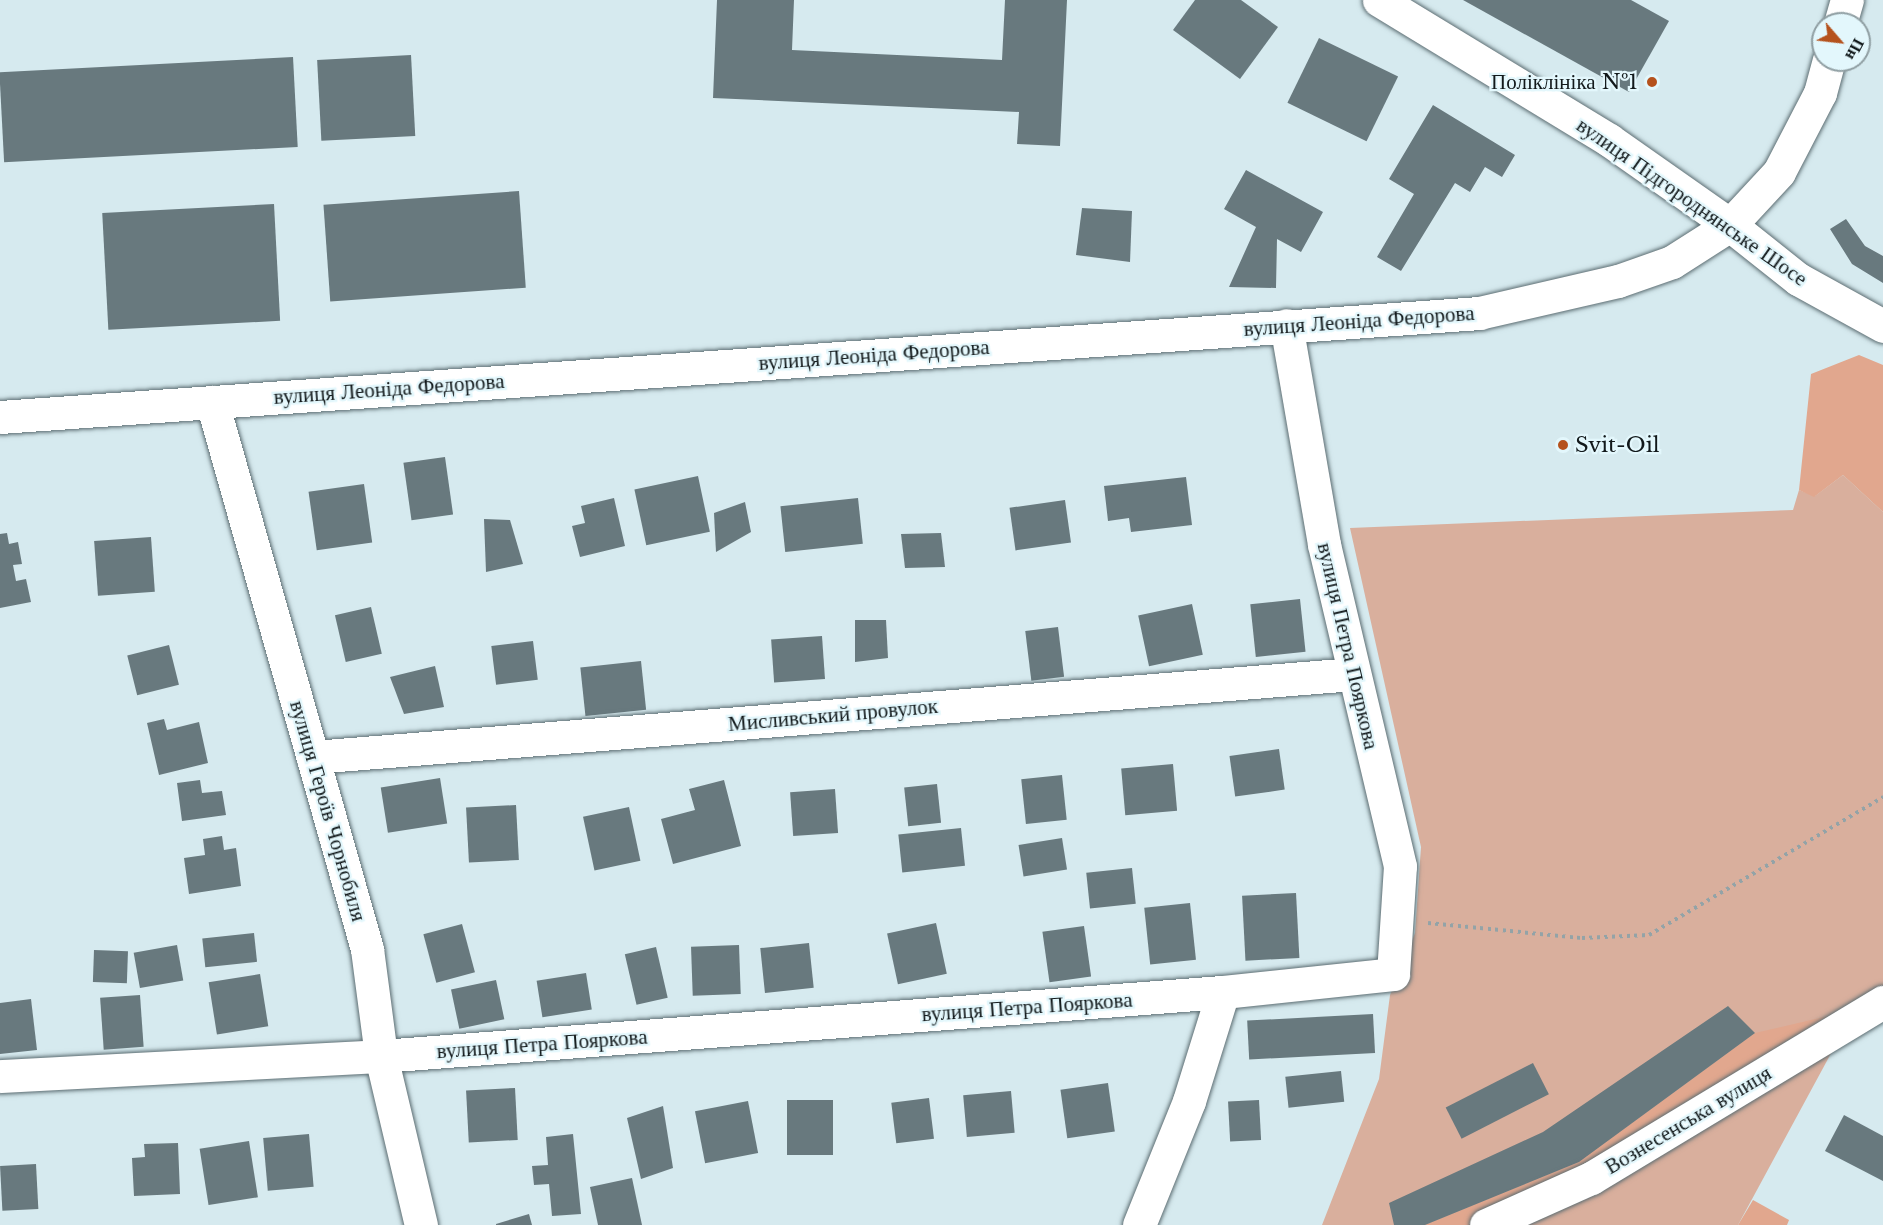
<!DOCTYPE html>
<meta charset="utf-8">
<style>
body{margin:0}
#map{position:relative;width:1883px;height:1225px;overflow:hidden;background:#d6eaef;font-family:"Libre Baskerville",serif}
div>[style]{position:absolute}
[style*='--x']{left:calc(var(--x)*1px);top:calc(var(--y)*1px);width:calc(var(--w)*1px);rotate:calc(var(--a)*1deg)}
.green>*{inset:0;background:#d9af9d}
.forest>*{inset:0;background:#e1a78e}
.building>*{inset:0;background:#68797e;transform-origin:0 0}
.path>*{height:4px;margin-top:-2px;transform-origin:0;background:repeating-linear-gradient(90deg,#93a3a7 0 3px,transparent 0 7.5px)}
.roads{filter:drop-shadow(0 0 2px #5c6d72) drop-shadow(0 0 2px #5c6d72)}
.minor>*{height:33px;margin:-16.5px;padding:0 16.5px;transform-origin:16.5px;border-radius:16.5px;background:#fff}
.dots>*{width:16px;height:16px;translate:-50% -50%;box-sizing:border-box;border:3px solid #e3f7fc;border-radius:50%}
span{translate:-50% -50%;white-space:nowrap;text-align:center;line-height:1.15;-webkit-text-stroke:4.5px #e3f7fc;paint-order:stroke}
.poi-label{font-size:21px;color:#12191b}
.right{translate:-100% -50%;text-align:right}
.left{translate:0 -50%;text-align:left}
.street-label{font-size:21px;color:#12191b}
.north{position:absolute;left:1811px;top:12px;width:60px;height:60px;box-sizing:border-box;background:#e3f7fc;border:2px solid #8f9ea2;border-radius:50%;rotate:118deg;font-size:16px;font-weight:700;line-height:24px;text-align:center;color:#12191b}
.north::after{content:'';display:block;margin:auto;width:21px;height:27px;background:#b5521d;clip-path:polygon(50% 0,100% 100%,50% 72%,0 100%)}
</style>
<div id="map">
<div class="green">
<i style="clip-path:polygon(1843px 475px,1883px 512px,1883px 1002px,1848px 1022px,1738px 1225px,1322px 1225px,1379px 1079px,1390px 995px,1415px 933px,1421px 847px,1350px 528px,1793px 510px,1799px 490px,1815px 496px)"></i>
</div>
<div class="forest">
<i style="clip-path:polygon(1859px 355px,1883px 365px,1883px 512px,1843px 475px,1814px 497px,1799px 490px,1811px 374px)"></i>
<i style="clip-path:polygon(1828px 1016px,1486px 1225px,1425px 1225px,1579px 1162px,1755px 1033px)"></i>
<i style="clip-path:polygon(1753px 1200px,1789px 1220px,1787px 1225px,1738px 1225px)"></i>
</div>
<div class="building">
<i style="clip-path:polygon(717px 0,794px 0,792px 50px,1002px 60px,1005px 0,1067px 0,1060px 146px,1017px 144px,1019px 112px,713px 98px)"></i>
<i style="clip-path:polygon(1195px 0,1241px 0,1278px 27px,1240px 79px,1173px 30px)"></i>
<i style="clip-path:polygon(1463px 0,1631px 0,1669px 21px,1629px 92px)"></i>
<i style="left:1319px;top:38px;width:88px;height:72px;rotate:26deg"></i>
<i style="left:411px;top:55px;width:81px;height:94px;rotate:87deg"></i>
<i style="left:293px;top:57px;width:90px;height:294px;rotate:87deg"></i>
<i style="clip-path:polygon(1433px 105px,1515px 155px,1502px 177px,1485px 167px,1470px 192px,1455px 183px,1401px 271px,1377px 257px,1414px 194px,1389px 179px)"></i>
<i style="clip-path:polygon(1246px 170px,1323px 212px,1301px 252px,1277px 239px,1276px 288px,1229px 287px,1256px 227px,1224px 209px)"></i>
<i style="left:519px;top:191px;width:97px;height:196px;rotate:86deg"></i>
<i style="left:274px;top:204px;width:117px;height:172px;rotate:87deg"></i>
<i style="clip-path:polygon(1082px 208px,1132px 211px,1130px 262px,1076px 255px)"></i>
<i style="clip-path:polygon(1846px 219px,1865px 246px,1883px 256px,1883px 283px,1852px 264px,1830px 229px)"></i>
<i style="left:445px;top:457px;width:58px;height:42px;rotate:82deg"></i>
<i style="left:698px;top:476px;width:57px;height:65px;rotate:78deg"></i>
<i style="clip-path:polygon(1186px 477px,1192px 525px,1131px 532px,1129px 518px,1108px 521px,1104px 486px)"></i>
<i style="left:364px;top:484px;width:59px;height:56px;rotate:82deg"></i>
<i style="clip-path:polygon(614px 498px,625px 546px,580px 557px,572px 526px,585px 523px,581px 506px)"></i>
<i style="left:858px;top:498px;width:46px;height:78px;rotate:84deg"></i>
<i style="left:1065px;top:500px;width:43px;height:56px;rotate:82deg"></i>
<i style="clip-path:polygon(745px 502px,751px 532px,716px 552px,714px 513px)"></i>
<i style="clip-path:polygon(484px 519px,510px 520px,523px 564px,486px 572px)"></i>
<i style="clip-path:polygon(7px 533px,9px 544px,18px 542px,22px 564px,13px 565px,16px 581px,26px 579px,31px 602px,0 608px,0 534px)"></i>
<i style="clip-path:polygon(941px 533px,945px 567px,905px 568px,901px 534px)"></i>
<i style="left:151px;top:537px;width:55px;height:57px;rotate:86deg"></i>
<i style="left:1300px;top:599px;width:53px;height:50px;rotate:84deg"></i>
<i style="left:1192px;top:604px;width:52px;height:55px;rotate:78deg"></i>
<i style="left:371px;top:607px;width:48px;height:37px;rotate:77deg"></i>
<i style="clip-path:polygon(855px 620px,886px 620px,888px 658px,855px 662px)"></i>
<i style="left:1058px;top:627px;width:50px;height:33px;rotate:83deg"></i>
<i style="left:822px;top:636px;width:43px;height:51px;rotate:86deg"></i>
<i style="left:533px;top:641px;width:39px;height:42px;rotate:83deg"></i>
<i style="left:169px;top:645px;width:41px;height:43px;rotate:76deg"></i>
<i style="left:641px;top:661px;width:49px;height:61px;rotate:84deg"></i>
<i style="clip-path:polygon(435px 666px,444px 707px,404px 714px,390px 677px)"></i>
<i style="clip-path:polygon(164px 719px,167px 730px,199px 722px,208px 763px,159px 775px,147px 723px)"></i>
<i style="left:1279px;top:749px;width:41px;height:50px;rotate:82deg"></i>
<i style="left:1173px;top:764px;width:47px;height:52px;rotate:85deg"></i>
<i style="left:1062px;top:775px;width:45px;height:41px;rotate:84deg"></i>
<i style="left:440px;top:778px;width:46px;height:60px;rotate:81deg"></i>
<i style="clip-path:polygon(200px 780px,202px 793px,222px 791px,226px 815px,182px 821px,177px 783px)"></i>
<i style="clip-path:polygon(724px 780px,741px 846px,673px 864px,661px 819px,695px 810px,689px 789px)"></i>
<i style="left:937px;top:784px;width:39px;height:33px;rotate:84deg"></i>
<i style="left:835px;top:789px;width:44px;height:45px;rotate:86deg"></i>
<i style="left:516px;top:805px;width:55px;height:50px;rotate:87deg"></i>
<i style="left:629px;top:807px;width:55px;height:47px;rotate:78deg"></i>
<i style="left:961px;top:828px;width:38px;height:63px;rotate:84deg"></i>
<i style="clip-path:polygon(222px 836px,224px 850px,236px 848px,241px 886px,189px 894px,184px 858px,205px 855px,203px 839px)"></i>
<i style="left:1062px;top:838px;width:32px;height:44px;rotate:81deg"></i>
<i style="left:1132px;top:868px;width:36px;height:46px;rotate:84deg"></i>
<i style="left:1296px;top:893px;width:65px;height:54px;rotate:87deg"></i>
<i style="left:1190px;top:903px;width:57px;height:46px;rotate:84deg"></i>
<i style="left:936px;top:923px;width:52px;height:50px;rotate:78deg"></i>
<i style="left:462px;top:924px;width:50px;height:40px;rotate:75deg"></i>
<i style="left:1084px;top:926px;width:51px;height:42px;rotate:82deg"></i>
<i style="left:254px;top:933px;width:29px;height:52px;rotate:84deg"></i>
<i style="left:809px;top:943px;width:45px;height:49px;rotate:84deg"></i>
<i style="left:177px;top:945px;width:36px;height:44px;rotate:80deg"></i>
<i style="left:739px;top:945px;width:49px;height:48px;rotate:88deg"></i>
<i style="left:656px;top:947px;width:52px;height:32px;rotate:77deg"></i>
<i style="left:94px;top:950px;width:34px;height:32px;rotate:2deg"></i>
<i style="left:586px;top:973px;width:37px;height:50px;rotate:81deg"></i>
<i style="left:260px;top:974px;width:53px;height:52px;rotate:81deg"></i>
<i style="left:496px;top:980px;width:40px;height:46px;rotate:78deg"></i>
<i style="left:140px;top:995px;width:52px;height:40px;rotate:86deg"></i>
<i style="clip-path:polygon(31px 999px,37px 1050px,0 1054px,0 1003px)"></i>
<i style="clip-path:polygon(1728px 1006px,1755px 1033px,1579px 1162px,1425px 1225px,1394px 1225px,1389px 1203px,1543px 1132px)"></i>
<i style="left:1373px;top:1014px;width:39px;height:126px;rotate:87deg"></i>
<i style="left:1533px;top:1063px;width:35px;height:98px;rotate:63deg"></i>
<i style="left:1341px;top:1071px;width:31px;height:56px;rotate:84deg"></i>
<i style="left:1108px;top:1083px;width:49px;height:48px;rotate:82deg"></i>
<i style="left:515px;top:1088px;width:52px;height:49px;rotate:87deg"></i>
<i style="left:1011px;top:1091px;width:42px;height:48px;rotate:85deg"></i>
<i style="left:929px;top:1098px;width:41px;height:38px;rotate:83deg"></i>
<i style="left:787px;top:1100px;width:46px;height:55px"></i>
<i style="left:1259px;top:1100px;width:40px;height:31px;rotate:87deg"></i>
<i style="left:748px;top:1101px;width:53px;height:54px;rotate:79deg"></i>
<i style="clip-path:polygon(663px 1106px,673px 1168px,641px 1179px,627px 1118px)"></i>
<i style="clip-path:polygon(1844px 1115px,1883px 1136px,1883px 1181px,1825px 1151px)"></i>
<i style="left:309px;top:1134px;width:53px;height:46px;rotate:85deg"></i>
<i style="clip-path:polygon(573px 1134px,581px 1214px,552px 1216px,549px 1184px,534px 1185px,532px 1166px,548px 1165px,546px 1137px)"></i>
<i style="left:249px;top:1141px;width:57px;height:50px;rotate:81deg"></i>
<i style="clip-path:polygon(178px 1143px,180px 1194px,134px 1196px,132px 1158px,145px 1157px,144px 1144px)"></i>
<i style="left:36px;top:1164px;width:45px;height:36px;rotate:87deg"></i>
<i style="clip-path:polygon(632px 1178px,642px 1225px,598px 1225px,590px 1187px)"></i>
<i style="clip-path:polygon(529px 1214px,532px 1225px,496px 1225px,496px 1224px)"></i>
</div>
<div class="path">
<i style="--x:1428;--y:923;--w:155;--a:5.6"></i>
<i style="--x:1582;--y:938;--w:67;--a:-2.6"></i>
<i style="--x:1649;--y:935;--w:272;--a:-30.5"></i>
</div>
<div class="roads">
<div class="minor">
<i style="--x:1379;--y:0;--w:269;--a:31.3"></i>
<i style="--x:1609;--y:140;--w:148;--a:35.1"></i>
<i style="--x:1730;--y:225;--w:87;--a:38.5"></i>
<i style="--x:1798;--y:279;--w:97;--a:28.9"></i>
<i style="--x:1840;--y:24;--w:25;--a:-74"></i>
<i style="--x:212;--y:402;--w:569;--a:74.18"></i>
<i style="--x:367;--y:949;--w:108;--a:82.5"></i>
<i style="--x:381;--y:1056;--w:174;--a:76.7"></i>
<i style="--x:0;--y:417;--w:1483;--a:-4.02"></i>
<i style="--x:1479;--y:313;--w:143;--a:-13"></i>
<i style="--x:1618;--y:281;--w:57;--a:-19.4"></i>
<i style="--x:1672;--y:262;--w:69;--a:-32.5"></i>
<i style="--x:1730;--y:225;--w:72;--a:-47.2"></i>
<i style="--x:1779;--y:172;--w:89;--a:-62.6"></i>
<i style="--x:1820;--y:93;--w:34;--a:-75"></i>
<i style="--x:313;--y:757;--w:1044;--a:-4.56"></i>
<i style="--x:0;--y:1076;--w:382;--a:-3"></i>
<i style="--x:381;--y:1056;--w:844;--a:-4.35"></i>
<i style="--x:1223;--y:992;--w:171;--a:-6"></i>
<i style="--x:1393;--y:974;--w:108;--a:-86.3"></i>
<i style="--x:1400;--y:866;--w:331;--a:-103.3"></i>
<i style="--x:1324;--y:544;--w:222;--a:-99.8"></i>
<i style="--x:1139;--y:1225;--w:134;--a:-68"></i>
<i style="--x:1189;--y:1101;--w:114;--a:-72.7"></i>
<i style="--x:1486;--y:1225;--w:115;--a:-24.1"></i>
<i style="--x:1591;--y:1178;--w:341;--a:-31.1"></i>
</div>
</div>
<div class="dots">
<i style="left:1652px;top:82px;background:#b5521d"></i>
<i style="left:1563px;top:445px;background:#b5521d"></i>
</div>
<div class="poi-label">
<span class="right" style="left:1638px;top:82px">Поліклініка №1</span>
<span class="left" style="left:1575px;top:445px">Svit-Oil</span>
</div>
<div class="street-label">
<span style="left:1692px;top:202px;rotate:35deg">вулиця Підгороднянське Шосе</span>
<span style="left:1359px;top:321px;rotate:-4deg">вулиця Леоніда Федорова</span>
<span style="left:874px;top:355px;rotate:-4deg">вулиця Леоніда Федорова</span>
<span style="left:389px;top:389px;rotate:-4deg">вулиця Леоніда Федорова</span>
<span style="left:1348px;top:646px;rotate:77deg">вулиця Петра Пояркова</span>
<span style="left:833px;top:715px;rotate:-5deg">Мисливський провулок</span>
<span style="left:328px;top:811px;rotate:74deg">вулиця Героїв Чорнобиля</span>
<span style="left:1027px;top:1007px;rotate:-4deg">вулиця Петра Пояркова</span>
<span style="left:542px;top:1044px;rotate:-4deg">вулиця Петра Пояркова</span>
<span style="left:1688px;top:1120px;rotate:-31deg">Вознесенська вулиця</span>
</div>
<div class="north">Пн</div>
</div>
